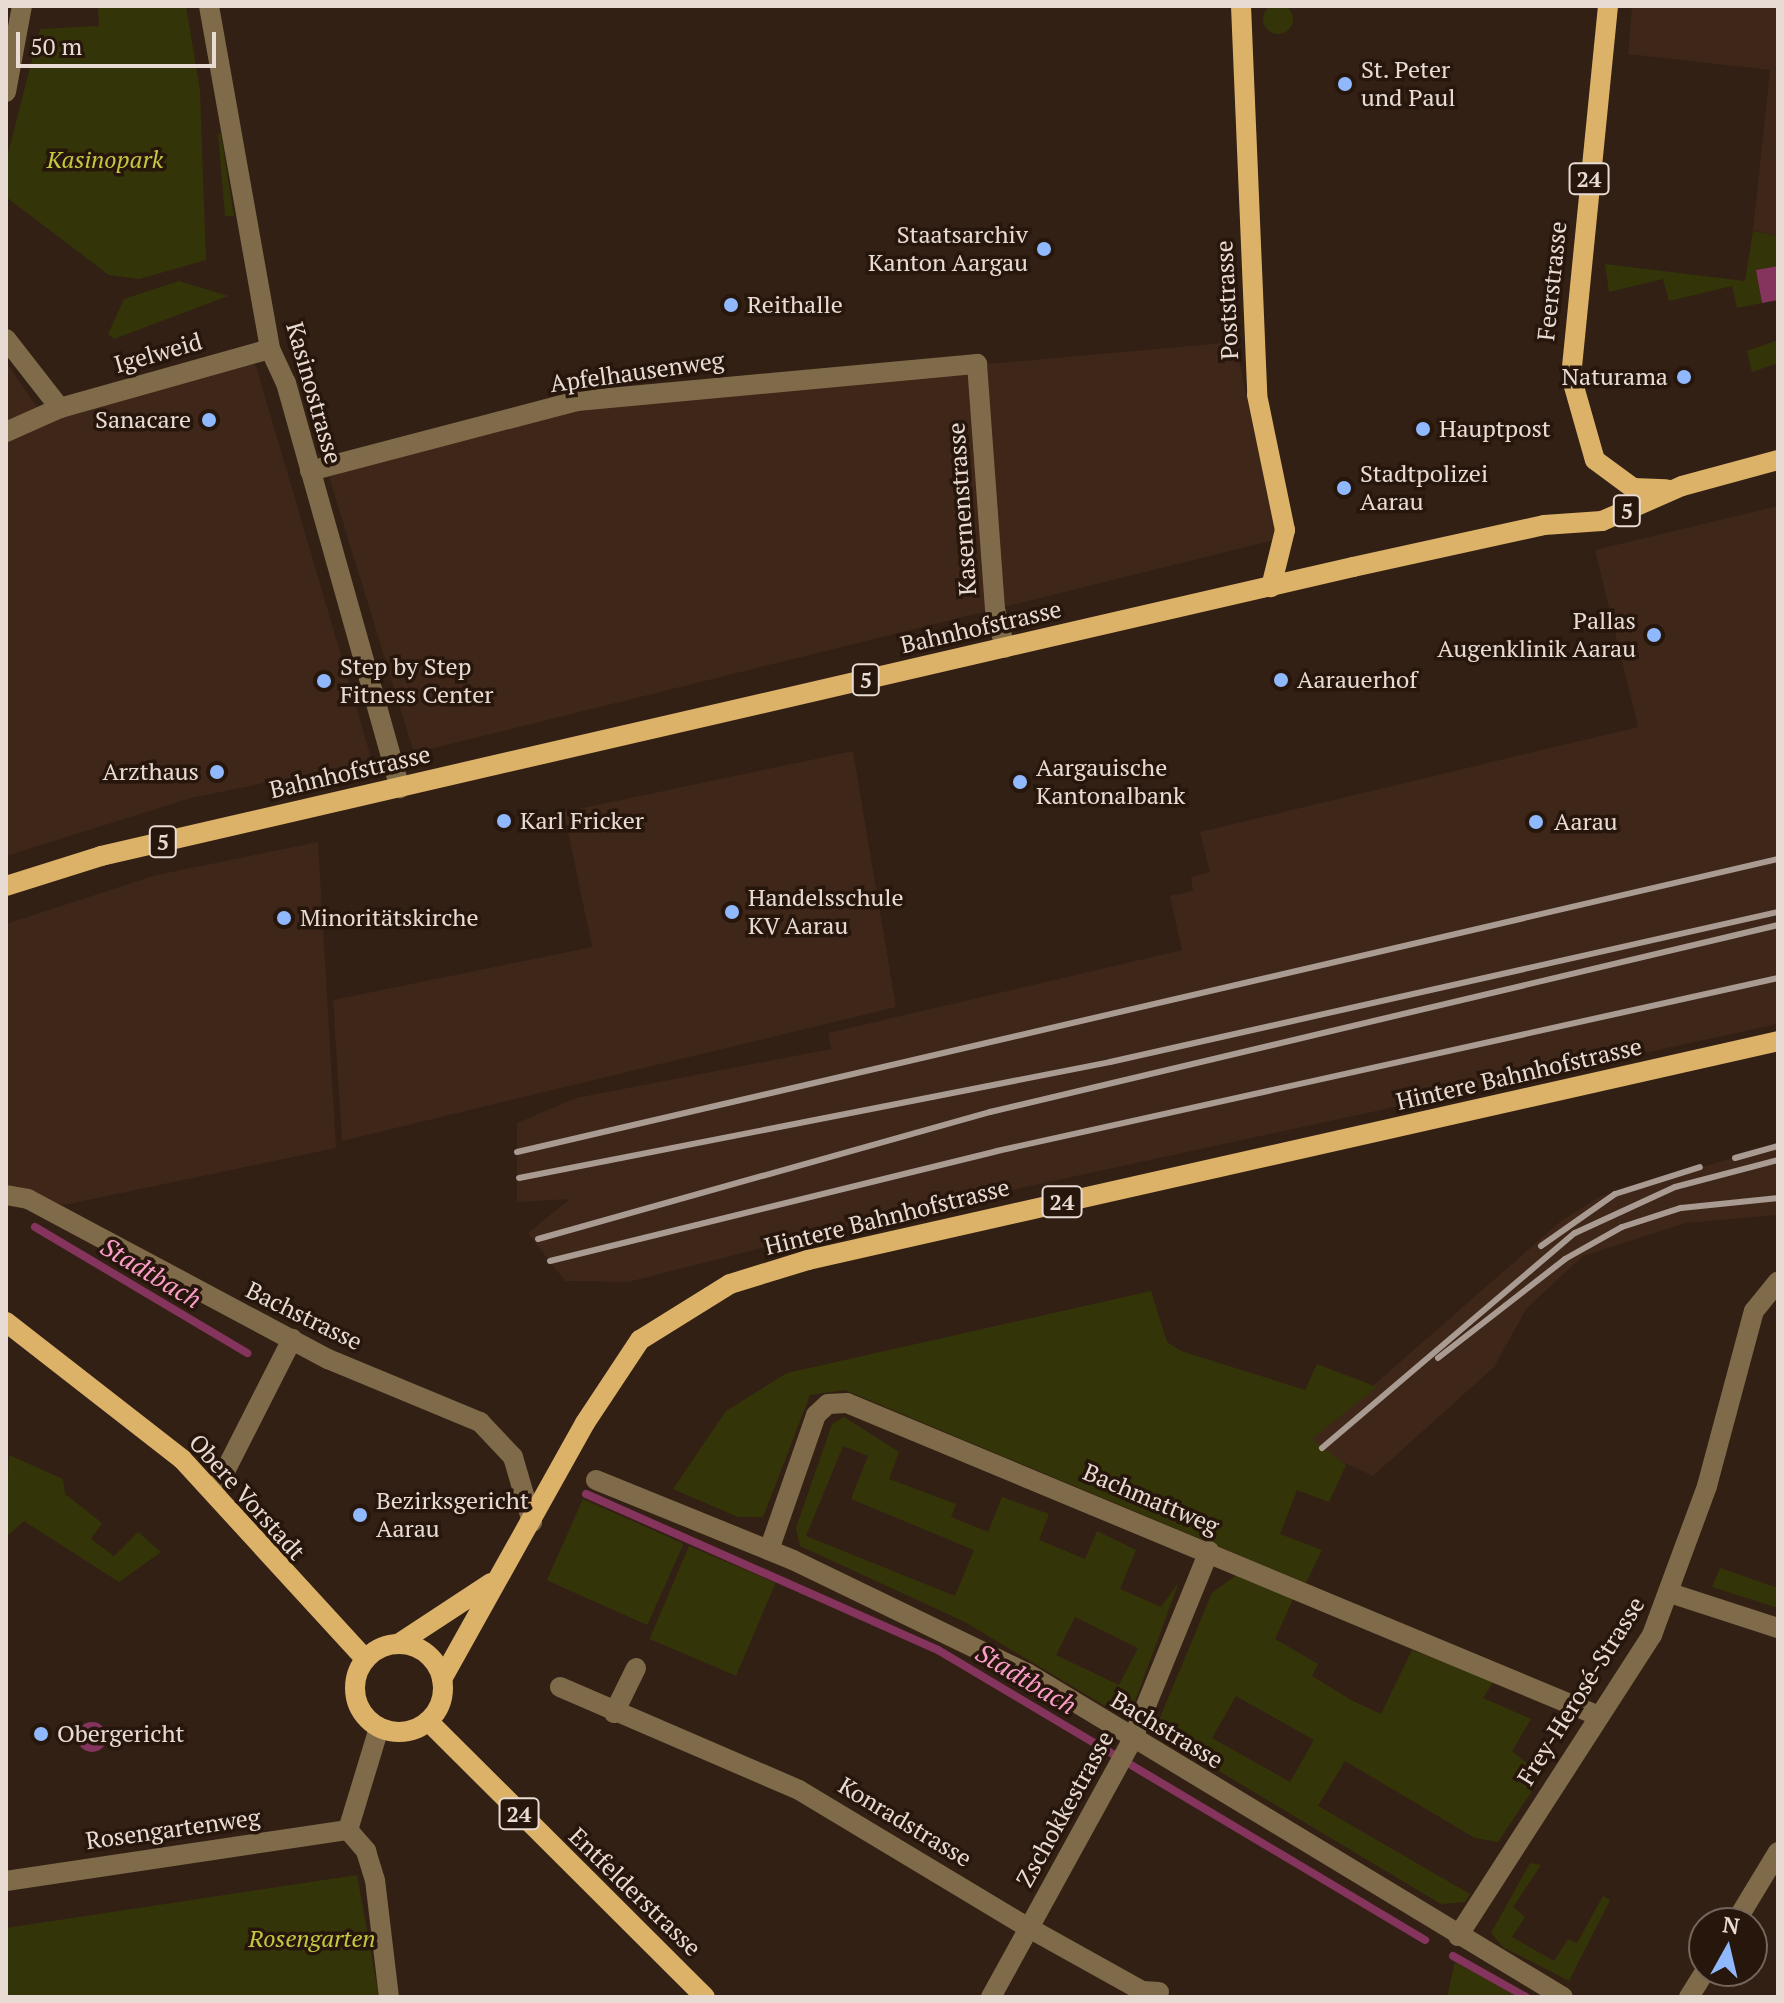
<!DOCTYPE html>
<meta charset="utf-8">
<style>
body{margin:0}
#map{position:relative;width:1784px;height:2003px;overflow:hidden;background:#322015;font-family:"PT Serif",serif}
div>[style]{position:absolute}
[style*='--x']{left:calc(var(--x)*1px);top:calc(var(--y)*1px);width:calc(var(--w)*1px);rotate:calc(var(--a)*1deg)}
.built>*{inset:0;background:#3e2618}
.green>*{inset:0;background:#343409;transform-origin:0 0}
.round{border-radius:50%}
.water>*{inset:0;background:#85345e}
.stream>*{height:8px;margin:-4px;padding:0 4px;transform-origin:4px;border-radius:4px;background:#85345e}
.minor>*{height:20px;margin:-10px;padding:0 10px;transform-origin:10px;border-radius:10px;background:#7f6b49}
.major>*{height:20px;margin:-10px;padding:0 10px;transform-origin:10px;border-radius:10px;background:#dcb269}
.major>.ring{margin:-10px;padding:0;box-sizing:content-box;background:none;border:20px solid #dcb269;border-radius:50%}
.rail>*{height:6px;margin:-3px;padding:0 3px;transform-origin:3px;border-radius:3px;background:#a99a92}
.dots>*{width:22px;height:22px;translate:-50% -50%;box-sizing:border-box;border:4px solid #27160c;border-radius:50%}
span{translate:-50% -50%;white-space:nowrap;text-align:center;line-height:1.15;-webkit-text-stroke:7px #27160c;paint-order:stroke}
.shield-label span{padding:2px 6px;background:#27160c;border:2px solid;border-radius:6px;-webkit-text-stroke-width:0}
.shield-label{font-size:22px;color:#e8dbd4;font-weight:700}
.poi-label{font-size:24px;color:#e8dbd4}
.left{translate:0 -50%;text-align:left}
.right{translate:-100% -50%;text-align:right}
.park-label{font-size:24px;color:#c5c741;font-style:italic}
.street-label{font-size:24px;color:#e8dbd4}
.water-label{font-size:26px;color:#fa9dc9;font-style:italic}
.frame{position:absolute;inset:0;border:8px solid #e8dbd4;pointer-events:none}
.north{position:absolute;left:1688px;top:1907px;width:80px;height:80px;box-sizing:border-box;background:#27160c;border:2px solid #74655c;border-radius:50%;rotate:8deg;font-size:22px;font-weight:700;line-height:32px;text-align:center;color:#e8dbd4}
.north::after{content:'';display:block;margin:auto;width:28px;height:36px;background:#90b8fd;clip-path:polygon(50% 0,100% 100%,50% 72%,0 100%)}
.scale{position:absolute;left:16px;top:32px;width:200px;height:36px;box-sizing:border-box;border:4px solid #e8dbd4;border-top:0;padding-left:10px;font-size:24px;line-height:28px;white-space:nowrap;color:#e8dbd4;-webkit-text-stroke:6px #27160c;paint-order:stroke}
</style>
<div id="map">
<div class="built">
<i style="clip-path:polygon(1632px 6px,1778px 6px,1778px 236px,1753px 230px,1770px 70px,1628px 54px)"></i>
<i style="clip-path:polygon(1235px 342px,1278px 539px,414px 753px,329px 477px,513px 418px,863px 375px)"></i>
<i style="clip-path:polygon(245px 361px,256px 366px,372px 761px,191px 798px,6px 856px,6px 362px,43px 416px)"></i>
<i style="clip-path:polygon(1778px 506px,1778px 1024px,864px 1222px,628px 1282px,565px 1281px,528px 1233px,570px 1199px,517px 1202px,517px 1123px,576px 1098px,831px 1049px,828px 1033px,1182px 950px,1170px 896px,1193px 891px,1191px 877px,1210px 872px,1200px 832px,1638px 727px,1595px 550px)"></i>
<i style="clip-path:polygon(853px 751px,896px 1007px,342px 1141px,333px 1000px,592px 947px,564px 812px)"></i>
<i style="clip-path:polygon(318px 842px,336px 1148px,64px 1205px,6px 1195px,6px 924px,156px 875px)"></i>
<i style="clip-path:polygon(1778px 1145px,1778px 1215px,1686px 1223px,1583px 1256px,1527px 1308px,1494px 1367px,1373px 1476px,1329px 1456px,1312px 1439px,1561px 1221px,1599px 1197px)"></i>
</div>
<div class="green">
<i class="round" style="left:1263px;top:4px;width:30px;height:30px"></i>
<i style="clip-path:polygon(98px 6px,186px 6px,200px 91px,206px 260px,139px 279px,109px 275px,6px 197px,6px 161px,40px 29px,99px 26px)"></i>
<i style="clip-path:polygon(218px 133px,221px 135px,234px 216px,225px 216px)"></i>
<i style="clip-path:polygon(1753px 231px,1778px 236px,1778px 266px,1756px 270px,1762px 303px,1737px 308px,1732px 286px,1669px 301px,1663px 279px,1609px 292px,1605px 264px,1745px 281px)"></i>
<i style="clip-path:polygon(179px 281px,228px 296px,114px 339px,108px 334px,124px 299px)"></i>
<i style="clip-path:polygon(1778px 340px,1778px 363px,1752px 372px,1747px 351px)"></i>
<i style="clip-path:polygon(1151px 1291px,1167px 1342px,1181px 1351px,1305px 1390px,1317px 1364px,1377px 1387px,1312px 1439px,1346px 1465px,1329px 1502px,1297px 1490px,1280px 1534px,1322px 1550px,1306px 1583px,845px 1390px,810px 1395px,763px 1517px,738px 1517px,673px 1489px,726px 1411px,787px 1373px)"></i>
<i style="clip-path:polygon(evenodd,844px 1417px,899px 1452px,889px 1479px,956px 1504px,951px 1517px,988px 1532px,1002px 1497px,1049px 1514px,1039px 1540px,1085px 1559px,1097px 1531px,1136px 1550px,1120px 1589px,1161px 1607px,1179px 1582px,1134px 1704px,1112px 1710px,965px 1622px,800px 1546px,796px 1528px,832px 1424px,844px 1417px,843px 1446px,868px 1456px,851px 1499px,974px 1550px,955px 1596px,806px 1536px,843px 1446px,844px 1417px,1075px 1617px,1138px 1648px,1119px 1685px,1056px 1655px,1075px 1617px)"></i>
<i style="clip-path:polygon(9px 1455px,63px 1479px,65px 1494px,102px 1523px,91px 1539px,114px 1556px,138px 1532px,161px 1552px,119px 1582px,24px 1521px,6px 1537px)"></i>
<i style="left:583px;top:1499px;width:110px;height:89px;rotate:24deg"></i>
<i style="left:689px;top:1546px;width:94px;height:101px;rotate:23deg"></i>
<i style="clip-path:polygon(1720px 1568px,1778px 1588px,1778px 1608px,1712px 1587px)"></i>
<i style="clip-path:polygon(evenodd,1238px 1574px,1294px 1597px,1275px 1639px,1318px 1664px,1312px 1676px,1351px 1700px,1381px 1714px,1412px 1650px,1494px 1681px,1483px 1698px,1531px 1719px,1512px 1751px,1542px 1776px,1498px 1842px,1475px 1838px,1345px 1761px,1318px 1806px,1470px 1894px,1465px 1902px,1441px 1904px,1154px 1732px,1212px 1593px,1238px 1574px,1236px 1696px,1314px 1740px,1290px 1782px,1212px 1738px,1236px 1696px)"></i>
<i style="clip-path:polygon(1530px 1863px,1541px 1865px,1513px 1907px,1525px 1917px,1512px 1937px,1554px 1961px,1568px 1939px,1577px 1943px,1603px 1896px,1610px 1900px,1569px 1981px,1503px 1947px,1491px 1933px)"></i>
<i style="clip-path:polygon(357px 1875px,379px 1997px,6px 1997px,6px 1928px)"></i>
<i style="clip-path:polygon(1455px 1962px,1518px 1997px,1447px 1997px)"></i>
</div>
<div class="water">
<i style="clip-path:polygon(1778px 266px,1778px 300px,1762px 303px,1756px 270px)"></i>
<i class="round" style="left:77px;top:1722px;width:30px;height:30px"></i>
</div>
<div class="stream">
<i style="--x:35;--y:1227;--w:247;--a:30.7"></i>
<i style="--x:586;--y:1494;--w:385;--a:23.9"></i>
<i style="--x:938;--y:1650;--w:567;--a:30.77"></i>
<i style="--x:1453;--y:1956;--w:84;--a:29.3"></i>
</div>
<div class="minor">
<i style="--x:209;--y:6;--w:348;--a:79.9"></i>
<i style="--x:270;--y:349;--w:38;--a:65"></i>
<i style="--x:286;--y:383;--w:421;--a:74.3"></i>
<i style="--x:6;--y:92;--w:87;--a:-79.5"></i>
<i style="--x:6;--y:339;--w:88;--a:52"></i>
<i style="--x:6;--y:432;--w:59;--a:-24"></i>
<i style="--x:60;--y:408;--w:218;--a:-15.7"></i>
<i style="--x:310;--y:471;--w:276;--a:-14.7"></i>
<i style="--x:577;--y:401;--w:402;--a:-5.3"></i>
<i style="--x:977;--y:364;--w:246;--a:85.8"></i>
<i style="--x:995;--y:609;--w:40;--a:75.6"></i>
<i style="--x:6;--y:1195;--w:22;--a:10"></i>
<i style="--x:28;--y:1199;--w:340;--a:28.1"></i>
<i style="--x:328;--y:1359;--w:165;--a:22.5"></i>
<i style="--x:480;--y:1422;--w:48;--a:46.7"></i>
<i style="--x:513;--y:1457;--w:68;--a:73.7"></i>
<i style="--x:596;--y:1480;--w:213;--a:22.1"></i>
<i style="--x:793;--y:1560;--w:260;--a:25.8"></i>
<i style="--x:1027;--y:1673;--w:626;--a:31.15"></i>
<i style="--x:214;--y:1493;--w:173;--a:-63.1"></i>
<i style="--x:769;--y:1550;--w:143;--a:-70.8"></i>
<i style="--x:816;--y:1415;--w:16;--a:-43"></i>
<i style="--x:828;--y:1404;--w:19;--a:-3"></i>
<i style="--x:847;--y:1403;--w:815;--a:22.6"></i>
<i style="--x:1670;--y:1593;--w:114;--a:18"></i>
<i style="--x:560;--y:1687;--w:260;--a:23.3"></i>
<i style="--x:799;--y:1790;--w:268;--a:31"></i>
<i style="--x:1029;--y:1928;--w:129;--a:29.1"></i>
<i style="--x:1142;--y:1991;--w:17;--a:3"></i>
<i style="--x:614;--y:1713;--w:50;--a:-63.9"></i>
<i style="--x:348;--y:1830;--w:28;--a:49"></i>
<i style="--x:366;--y:1851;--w:30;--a:73"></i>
<i style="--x:375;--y:1880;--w:118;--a:83.2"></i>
<i style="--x:348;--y:1830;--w:107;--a:-73.1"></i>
<i style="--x:6;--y:1881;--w:346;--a:-8.5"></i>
<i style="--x:1735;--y:1923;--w:83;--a:-58.8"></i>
<i style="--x:1458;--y:1936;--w:358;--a:-57.2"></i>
<i style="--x:1652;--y:1635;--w:159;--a:-69.7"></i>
<i style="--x:1707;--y:1486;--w:181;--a:-75"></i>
<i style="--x:1754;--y:1311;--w:38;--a:-51"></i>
<i style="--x:991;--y:1997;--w:293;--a:-61.2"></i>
<i style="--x:1132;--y:1740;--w:204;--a:-67.8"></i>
<i style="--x:1689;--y:1997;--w:31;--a:-58"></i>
</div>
<div class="major">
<i style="--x:1241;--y:6;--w:389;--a:87.6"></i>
<i style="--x:1257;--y:395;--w:138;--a:78.3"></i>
<i style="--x:1285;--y:530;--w:59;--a:103.8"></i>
<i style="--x:1608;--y:6;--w:372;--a:95.7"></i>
<i style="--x:1571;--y:376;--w:87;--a:74.1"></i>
<i style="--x:1595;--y:460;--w:47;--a:36.4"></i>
<i style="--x:1633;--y:488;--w:33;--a:2"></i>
<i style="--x:6;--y:886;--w:100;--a:-17.5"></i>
<i style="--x:101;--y:856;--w:1285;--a:-13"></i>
<i style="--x:1353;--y:567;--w:196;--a:-12.4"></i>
<i style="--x:1544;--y:525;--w:58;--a:-3.9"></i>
<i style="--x:1602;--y:521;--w:87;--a:-23.6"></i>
<i style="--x:1682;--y:486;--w:99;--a:-15.2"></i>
<i style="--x:6;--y:1322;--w:223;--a:37.9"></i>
<i style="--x:182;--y:1459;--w:271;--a:47.5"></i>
<i class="ring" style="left:355px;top:1644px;width:68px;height:68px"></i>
<i style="--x:398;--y:1644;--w:111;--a:-33.3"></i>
<i style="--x:442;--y:1679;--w:293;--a:-60.8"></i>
<i style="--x:585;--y:1423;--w:100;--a:-56.5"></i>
<i style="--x:640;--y:1340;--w:106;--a:-31.9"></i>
<i style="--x:730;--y:1284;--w:82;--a:-17.1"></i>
<i style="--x:808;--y:1260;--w:994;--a:-12.72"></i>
<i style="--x:428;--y:1721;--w:391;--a:44.9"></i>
</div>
<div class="rail">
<i style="--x:517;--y:1152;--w:1295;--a:-13.08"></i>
<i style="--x:1735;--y:1158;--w:45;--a:-15.6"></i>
<i style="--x:519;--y:1178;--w:602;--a:-11.1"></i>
<i style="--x:1110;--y:1062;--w:685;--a:-12.66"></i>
<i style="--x:538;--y:1239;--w:470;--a:-15.7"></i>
<i style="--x:990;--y:1112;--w:810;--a:-13.35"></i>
<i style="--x:1541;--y:1246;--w:90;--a:-35.1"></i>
<i style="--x:1615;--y:1194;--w:89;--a:-17.6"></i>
<i style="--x:550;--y:1261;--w:460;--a:-13.8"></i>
<i style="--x:997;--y:1151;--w:800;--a:-12.49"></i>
<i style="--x:1438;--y:1358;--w:161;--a:-37.9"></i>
<i style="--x:1565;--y:1259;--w:65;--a:-29.3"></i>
<i style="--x:1622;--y:1227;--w:62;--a:-17.9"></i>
<i style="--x:1681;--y:1208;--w:98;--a:-5.9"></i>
<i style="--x:1322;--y:1448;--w:332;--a:-40.4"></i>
<i style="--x:1575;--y:1233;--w:110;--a:-24.7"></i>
<i style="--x:1675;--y:1187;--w:106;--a:-14.7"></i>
</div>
<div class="dots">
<i style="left:1345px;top:84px;background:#90b8fd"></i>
<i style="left:1044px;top:249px;background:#90b8fd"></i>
<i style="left:731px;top:305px;background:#90b8fd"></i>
<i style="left:1684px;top:377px;background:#90b8fd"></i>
<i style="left:209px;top:420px;background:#90b8fd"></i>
<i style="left:1423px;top:429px;background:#90b8fd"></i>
<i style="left:1344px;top:488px;background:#90b8fd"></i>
<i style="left:1654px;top:635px;background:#90b8fd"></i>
<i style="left:1281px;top:680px;background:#90b8fd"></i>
<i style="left:324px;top:681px;background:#90b8fd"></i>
<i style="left:217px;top:772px;background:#90b8fd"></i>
<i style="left:1020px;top:782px;background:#90b8fd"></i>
<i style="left:504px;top:821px;background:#90b8fd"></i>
<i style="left:1536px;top:822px;background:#90b8fd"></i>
<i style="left:732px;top:912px;background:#90b8fd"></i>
<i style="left:284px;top:918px;background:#90b8fd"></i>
<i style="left:360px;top:1515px;background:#90b8fd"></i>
<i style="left:41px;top:1734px;background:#90b8fd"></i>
</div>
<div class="shield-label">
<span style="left:1589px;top:179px">24</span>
<span style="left:1627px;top:511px">5</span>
<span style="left:866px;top:680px">5</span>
<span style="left:163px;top:842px">5</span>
<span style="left:1062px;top:1202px">24</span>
<span style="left:519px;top:1814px">24</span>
</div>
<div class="poi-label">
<span class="left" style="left:1361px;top:84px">St. Peter<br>und Paul</span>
<span class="right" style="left:1028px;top:249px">Staatsarchiv<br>Kanton Aargau</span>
<span class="left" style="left:747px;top:305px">Reithalle</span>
<span class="right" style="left:1668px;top:377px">Naturama</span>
<span class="right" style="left:191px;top:420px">Sanacare</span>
<span class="left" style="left:1439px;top:429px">Hauptpost</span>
<span class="left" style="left:1360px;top:488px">Stadtpolizei<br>Aarau</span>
<span class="right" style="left:1636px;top:635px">Pallas<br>Augenklinik Aarau</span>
<span class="left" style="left:340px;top:681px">Step by Step<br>Fitness Center</span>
<span class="left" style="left:1297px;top:680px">Aarauerhof</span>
<span class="left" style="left:1036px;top:782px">Aargauische<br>Kantonalbank</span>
<span class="right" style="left:199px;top:772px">Arzthaus</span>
<span class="left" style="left:520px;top:821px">Karl Fricker</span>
<span class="left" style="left:1554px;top:822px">Aarau</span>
<span class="left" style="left:748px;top:912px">Handelsschule<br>KV Aarau</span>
<span class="left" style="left:300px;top:918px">Minoritätskirche</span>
<span class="left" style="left:376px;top:1515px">Bezirksgericht<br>Aarau</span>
<span class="left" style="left:57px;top:1734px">Obergericht</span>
</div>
<div class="park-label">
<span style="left:105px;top:160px">Kasinopark</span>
<span style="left:312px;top:1939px">Rosengarten</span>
</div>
<div class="street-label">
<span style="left:1552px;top:281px;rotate:-84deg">Feerstrasse</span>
<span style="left:1227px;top:300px;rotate:-93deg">Poststrasse</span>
<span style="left:158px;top:353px;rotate:-16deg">Igelweid</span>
<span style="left:637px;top:372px;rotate:-8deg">Apfelhausenweg</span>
<span style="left:314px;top:393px;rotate:74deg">Kasinostrasse</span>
<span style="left:962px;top:509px;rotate:-94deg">Kasernenstrasse</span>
<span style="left:981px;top:627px;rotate:-13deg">Bahnhofstrasse</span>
<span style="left:350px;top:772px;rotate:-13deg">Bahnhofstrasse</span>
<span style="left:1519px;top:1074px;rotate:-13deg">Hintere Bahnhofstrasse</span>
<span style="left:887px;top:1217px;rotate:-14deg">Hintere Bahnhofstrasse</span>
<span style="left:304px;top:1316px;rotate:26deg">Bachstrasse</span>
<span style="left:247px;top:1497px;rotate:48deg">Obere Vorstadt</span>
<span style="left:1151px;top:1499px;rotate:23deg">Bachmattweg</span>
<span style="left:1581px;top:1691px;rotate:-58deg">Frey-Herosé-Strasse</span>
<span style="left:1167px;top:1730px;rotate:31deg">Bachstrasse</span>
<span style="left:1065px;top:1809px;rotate:-61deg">Zschokkestrasse</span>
<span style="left:905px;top:1822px;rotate:31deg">Konradstrasse</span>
<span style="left:173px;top:1829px;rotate:-8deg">Rosengartenweg</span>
<span style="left:635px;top:1892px;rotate:44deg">Entfelderstrasse</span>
</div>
<div class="water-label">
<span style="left:151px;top:1273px;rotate:31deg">Stadtbach</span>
<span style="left:1026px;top:1679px;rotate:31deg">Stadtbach</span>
</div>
<div class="frame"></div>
<div class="north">N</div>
<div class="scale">50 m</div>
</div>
